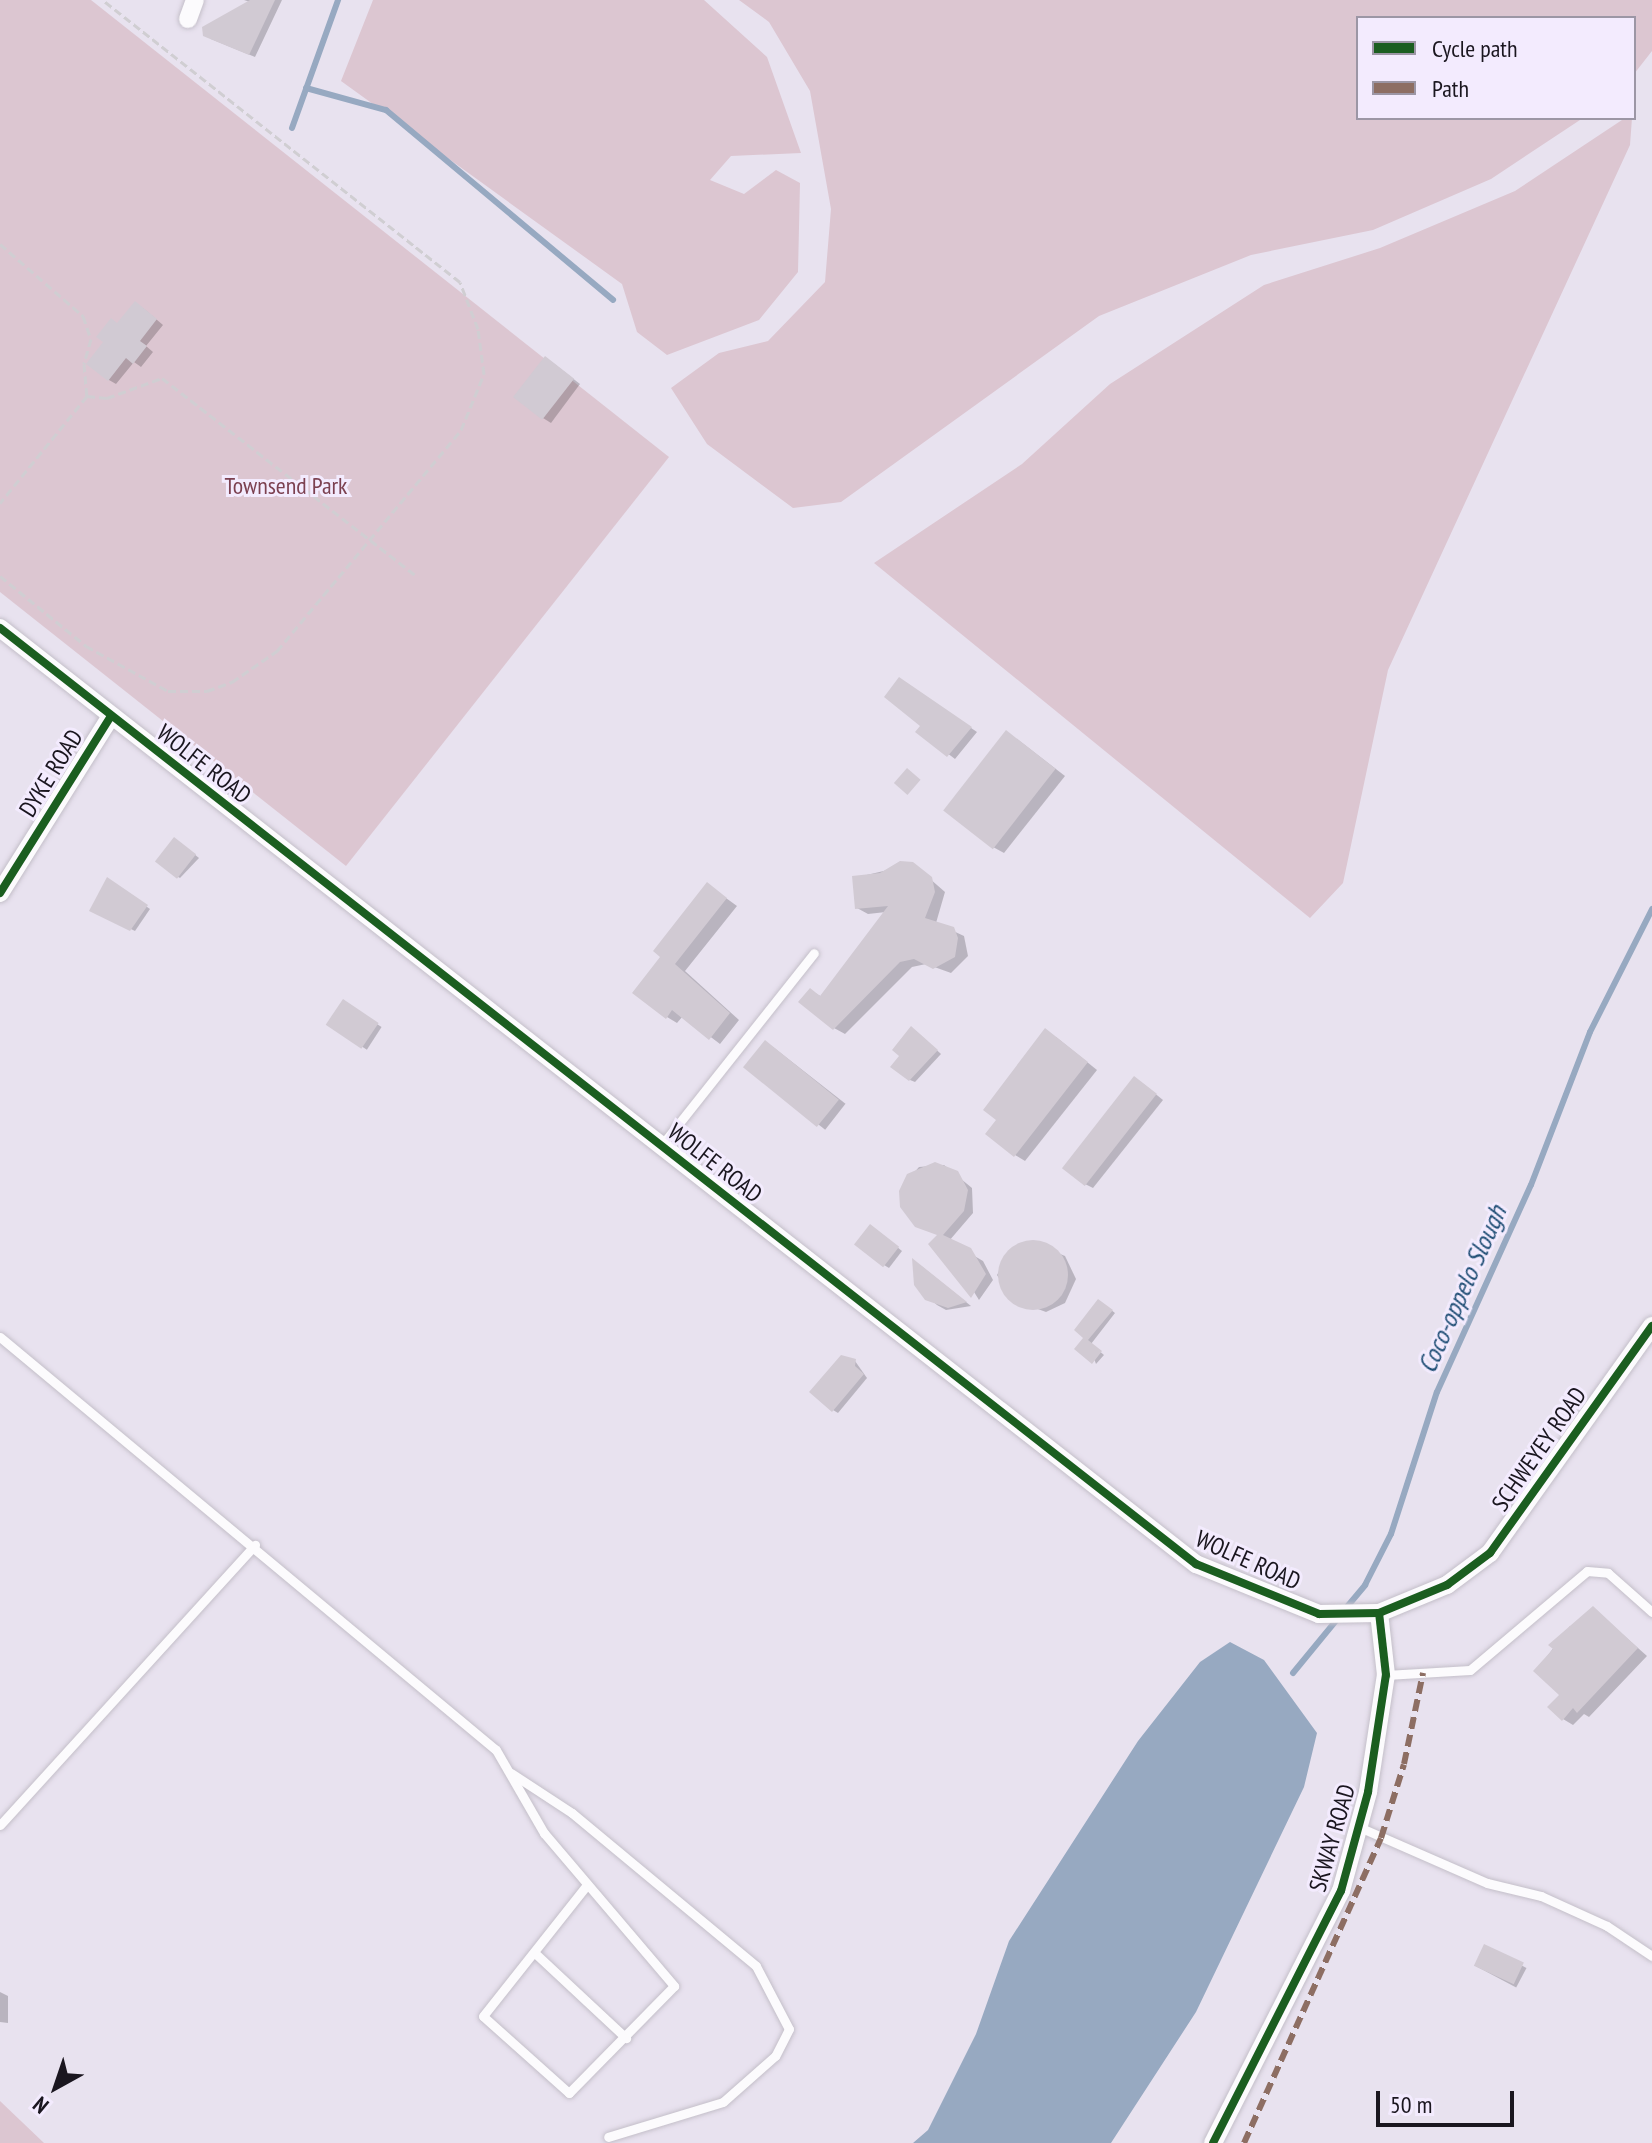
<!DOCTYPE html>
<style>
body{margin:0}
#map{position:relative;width:1652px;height:2143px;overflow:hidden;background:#e8e2ef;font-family:"PT Sans Narrow",sans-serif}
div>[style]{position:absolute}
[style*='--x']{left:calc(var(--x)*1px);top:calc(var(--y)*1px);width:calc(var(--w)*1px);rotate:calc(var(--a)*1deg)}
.green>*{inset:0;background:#dcc6d1}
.water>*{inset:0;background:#97a9c1}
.shadow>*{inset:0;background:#0003;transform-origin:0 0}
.stream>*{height:6px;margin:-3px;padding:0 3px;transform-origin:3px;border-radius:3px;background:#97a9c1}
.building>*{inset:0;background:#d1cad3;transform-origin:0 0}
.round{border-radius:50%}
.path>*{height:3px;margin-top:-1.5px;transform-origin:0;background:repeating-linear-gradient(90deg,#d0ced2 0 8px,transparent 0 12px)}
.roads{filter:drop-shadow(0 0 2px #c4bfc9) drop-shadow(0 0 2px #c4bfc9)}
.service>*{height:9px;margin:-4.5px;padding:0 4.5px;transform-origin:4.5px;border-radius:4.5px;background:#fcfbfd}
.minor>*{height:18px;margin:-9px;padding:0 9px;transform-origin:9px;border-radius:9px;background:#fcfbfd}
.quiet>*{height:6px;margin-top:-3px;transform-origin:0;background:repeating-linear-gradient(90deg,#8d6e63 0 12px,transparent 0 18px)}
.cycleway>*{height:8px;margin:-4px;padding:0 4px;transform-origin:4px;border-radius:4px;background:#1b5e20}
span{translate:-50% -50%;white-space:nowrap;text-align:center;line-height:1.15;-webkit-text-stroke:6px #f3ebfe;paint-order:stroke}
.park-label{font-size:24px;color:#7c4151}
.street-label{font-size:24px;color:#1a161f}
.water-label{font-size:26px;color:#214f76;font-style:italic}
.legend{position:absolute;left:1356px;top:16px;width:280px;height:104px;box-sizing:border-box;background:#f3ebfe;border:2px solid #9c96a5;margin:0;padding:10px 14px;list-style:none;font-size:24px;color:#1a161f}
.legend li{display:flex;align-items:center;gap:16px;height:40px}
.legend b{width:40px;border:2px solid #9c96a5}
.north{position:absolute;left:16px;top:2047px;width:80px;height:80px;-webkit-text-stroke:6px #f3ebfe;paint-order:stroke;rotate:220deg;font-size:22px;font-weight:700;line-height:32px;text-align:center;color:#1a161f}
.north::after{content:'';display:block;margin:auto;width:28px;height:36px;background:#1a161f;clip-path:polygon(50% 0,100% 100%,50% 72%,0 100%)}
.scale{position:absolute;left:1376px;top:2091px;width:138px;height:36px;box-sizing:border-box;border:4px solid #1a161f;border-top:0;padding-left:10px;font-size:24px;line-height:28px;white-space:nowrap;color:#1a161f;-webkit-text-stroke:6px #f3ebfe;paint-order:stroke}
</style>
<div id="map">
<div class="green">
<i style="clip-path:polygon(0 0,91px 0,669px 457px,346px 866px,0 592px)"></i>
<i style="clip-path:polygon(373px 0,704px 0,767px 57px,801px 153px,731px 156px,710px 180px,744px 194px,776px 170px,800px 183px,798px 272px,759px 320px,667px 355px,637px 332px,622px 284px,341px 81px)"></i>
<i style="clip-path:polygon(739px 0,1652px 0,1652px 51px,1634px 74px,1634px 18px,1358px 18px,1358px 118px,1583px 118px,1491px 179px,1373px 230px,1251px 255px,1099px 316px,841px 502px,793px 508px,707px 444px,671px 388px,719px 353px,768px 341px,825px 282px,831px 209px,810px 91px,769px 22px)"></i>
<i style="clip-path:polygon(1625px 118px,1632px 118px,1630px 145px,1388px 670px,1343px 883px,1310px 918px,874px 563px,1022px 464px,1110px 384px,1264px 285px,1380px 248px,1515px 191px)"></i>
<i style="clip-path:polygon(0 2101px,44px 2143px,0 2143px)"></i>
</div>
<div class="water">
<i style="clip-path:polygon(1230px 1642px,1264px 1660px,1317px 1733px,1304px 1787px,1196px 2012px,1111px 2143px,913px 2143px,928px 2130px,976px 2034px,1009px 1941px,1138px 1741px,1200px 1662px)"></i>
</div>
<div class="shadow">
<i style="clip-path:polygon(244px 0,282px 0,255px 57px,211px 39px,250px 2px)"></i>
<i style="clip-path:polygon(143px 308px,163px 325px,146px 346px,153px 352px,141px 367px,134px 362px,116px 384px,109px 380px,106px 342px,118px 325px)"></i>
<i style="clip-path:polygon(553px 363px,580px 384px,551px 423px,543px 418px)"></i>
<i style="clip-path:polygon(906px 684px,977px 732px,955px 759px,918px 731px,923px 725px)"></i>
<i style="clip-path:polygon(1017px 739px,1065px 776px,1004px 853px,993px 847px)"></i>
<i style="clip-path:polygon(179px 842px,199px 858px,180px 878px,175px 875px)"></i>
<i style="clip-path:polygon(913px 864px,945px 892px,936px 923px,964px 936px,968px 956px,951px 973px,926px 964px,912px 967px,845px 1034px,834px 1028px,810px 990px,822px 997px,886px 912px,868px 914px,857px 908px,854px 878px)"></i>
<i style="clip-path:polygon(108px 880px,150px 909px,135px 931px,92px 910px)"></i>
<i style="clip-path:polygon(708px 885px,737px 906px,685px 971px,739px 1020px,720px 1044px,683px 1016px,677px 1023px,667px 1017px,663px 957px)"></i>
<i style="left:343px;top:1002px;width:46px;height:27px;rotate:33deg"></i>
<i style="clip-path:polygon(916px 1031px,941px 1054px,915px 1082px,910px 1080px)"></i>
<i style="clip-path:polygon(1056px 1037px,1097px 1070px,1025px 1161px,1015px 1155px)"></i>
<i style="left:773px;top:1047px;width:92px;height:33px;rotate:38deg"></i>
<i style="clip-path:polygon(1142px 1083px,1163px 1100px,1093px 1188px,1085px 1184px)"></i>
<i style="clip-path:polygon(944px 1165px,972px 1188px,973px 1213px,949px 1241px,983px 1261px,993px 1280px,979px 1300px,939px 1235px,916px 1226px,904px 1184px,919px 1167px)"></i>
<i style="clip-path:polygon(875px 1229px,902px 1251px,889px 1268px,884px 1265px)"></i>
<i style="clip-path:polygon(1033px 1243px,1065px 1256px,1076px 1279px,1065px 1303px,1046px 1312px,1013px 1300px,997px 1275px,1009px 1254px)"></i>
<i style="clip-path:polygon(920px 1265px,971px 1306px,946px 1310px,937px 1305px,916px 1286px)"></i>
<i style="clip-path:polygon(1102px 1303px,1115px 1313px,1091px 1344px,1104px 1355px,1096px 1364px,1086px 1337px)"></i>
<i style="clip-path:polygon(855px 1361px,867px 1378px,838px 1413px,833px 1410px)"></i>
<i style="clip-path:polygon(1593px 1608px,1647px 1656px,1589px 1717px,1584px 1714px,1573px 1725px,1563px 1719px,1561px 1695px,1536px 1671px,1570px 1626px,1575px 1629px)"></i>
<i style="left:1485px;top:1946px;width:47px;height:22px;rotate:28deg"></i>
<i style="clip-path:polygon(0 1992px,8px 1996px,8px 2023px,0 2022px)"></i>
</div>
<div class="stream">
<i style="--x:306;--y:88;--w:83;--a:15.4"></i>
<i style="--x:386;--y:110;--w:296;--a:39.9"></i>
<i style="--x:292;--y:128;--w:136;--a:-70.2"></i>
<i style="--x:1346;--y:1608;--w:30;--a:-50"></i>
<i style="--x:1365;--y:1585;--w:57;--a:-63"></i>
<i style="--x:1391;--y:1534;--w:149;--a:-72.1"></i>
<i style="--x:1437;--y:1392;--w:227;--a:-65.6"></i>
<i style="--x:1531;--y:1185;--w:164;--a:-68.9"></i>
<i style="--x:1590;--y:1032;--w:138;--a:-63.2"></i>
<i style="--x:1293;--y:1673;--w:72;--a:-50.6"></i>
</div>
<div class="building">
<i style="clip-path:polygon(250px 0,275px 0,249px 55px,203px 36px,202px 27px)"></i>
<i style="clip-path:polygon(135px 301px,157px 319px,140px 341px,147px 346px,133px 364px,126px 358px,108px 381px,86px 364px,103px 342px,96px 337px,111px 318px,117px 323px)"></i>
<i style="left:545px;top:356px;width:37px;height:52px;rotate:38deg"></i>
<i style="clip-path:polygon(899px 677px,972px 727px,947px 757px,915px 732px,920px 726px,884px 697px)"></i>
<i style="left:1006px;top:730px;width:63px;height:102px;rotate:38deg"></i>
<i style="left:907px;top:768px;width:18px;height:20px;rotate:41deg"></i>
<i style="left:174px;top:837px;width:28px;height:31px;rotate:38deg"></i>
<i style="clip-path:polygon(900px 861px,913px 862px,932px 877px,935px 892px,925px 918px,954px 927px,958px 938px,955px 957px,933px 969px,914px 959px,900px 962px,833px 1030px,798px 1002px,810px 988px,820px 996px,888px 906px,855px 909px,852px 876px,880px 873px)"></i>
<i style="clip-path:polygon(107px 877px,148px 905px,130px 931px,89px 911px)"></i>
<i style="clip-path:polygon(707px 882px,727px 898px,675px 964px,730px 1013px,709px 1040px,672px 1010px,666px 1019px,632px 993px,660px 957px,653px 951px)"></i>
<i style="left:343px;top:999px;width:43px;height:31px;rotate:34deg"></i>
<i style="clip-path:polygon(911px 1026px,938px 1050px,909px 1081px,890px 1067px,899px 1056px,892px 1050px)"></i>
<i style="clip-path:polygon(1045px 1028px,1088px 1062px,1014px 1157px,985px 1134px,996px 1120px,983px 1110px)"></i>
<i style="left:765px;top:1040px;width:95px;height:35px;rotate:39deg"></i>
<i style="left:1134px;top:1076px;width:29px;height:117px;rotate:38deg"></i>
<i style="clip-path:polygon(935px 1162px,958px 1171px,968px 1190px,964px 1211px,943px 1235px,971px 1248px,986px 1274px,971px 1298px,928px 1244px,937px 1235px,915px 1227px,900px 1207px,899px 1191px,907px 1174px)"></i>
<i style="left:870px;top:1224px;width:37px;height:26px;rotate:38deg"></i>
<i class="round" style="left:998px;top:1240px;width:70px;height:70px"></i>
<i style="clip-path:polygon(912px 1258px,967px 1302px,948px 1308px,925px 1300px,914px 1285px)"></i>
<i style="clip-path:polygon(1098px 1299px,1113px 1310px,1088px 1340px,1102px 1351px,1092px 1364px,1074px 1349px,1083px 1338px,1074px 1330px)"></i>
<i style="clip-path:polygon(841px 1355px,856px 1359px,855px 1366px,864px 1374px,832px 1412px,809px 1392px)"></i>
<i style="clip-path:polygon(1593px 1606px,1638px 1648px,1577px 1713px,1573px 1708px,1562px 1721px,1547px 1707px,1559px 1695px,1533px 1671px,1553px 1649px,1548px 1645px)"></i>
<i style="left:1484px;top:1944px;width:44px;height:24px;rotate:25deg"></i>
</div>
<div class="path">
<i style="--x:0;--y:244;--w:110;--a:40.9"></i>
<i style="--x:83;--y:316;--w:24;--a:71"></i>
<i style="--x:91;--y:339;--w:26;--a:106"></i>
<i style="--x:84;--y:364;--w:32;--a:85"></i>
<i style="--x:87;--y:396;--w:138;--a:129.1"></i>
<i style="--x:87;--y:396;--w:20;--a:6"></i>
<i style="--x:107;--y:398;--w:59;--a:-20"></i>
<i style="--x:162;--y:378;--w:322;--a:37.9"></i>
<i style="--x:0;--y:576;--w:111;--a:39.1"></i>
<i style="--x:86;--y:646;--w:94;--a:28.8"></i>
<i style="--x:168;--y:691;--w:39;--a:0"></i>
<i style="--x:207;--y:691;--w:27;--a:-20"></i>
<i style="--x:232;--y:682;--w:55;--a:-34.6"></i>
<i style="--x:277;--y:651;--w:288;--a:-50.2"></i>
<i style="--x:461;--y:430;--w:61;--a:-67.7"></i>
<i style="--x:484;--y:374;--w:45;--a:-97.6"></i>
<i style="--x:478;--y:329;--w:50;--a:-111"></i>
<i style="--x:460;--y:282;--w:455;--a:-141.7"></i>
</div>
<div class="roads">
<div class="service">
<i style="--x:661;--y:1146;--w:246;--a:-51.6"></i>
<i style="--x:0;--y:1337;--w:645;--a:39.78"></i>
<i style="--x:496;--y:1750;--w:96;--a:60"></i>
<i style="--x:544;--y:1833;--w:201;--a:49.6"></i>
<i style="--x:674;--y:1986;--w:150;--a:134.5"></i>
<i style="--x:569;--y:2093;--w:115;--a:-138.2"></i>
<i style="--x:483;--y:2016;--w:167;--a:-51.6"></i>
<i style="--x:1386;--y:1675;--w:84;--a:-3.4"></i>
<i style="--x:1470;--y:1670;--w:153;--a:-40.2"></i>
<i style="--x:1587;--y:1571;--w:21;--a:5"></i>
<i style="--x:1608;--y:1573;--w:59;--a:41.6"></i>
<i style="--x:511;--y:1773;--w:73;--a:33.3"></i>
<i style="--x:572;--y:1813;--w:239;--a:39.7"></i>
<i style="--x:756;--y:1966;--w:71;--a:62.4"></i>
<i style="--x:789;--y:2029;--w:30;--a:117"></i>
<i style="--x:775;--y:2056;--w:69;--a:138.5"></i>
<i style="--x:723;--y:2102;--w:120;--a:163.1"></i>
<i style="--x:0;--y:1825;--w:379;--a:-47.7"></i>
<i style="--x:1359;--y:1827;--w:140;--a:23.6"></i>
<i style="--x:1487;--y:1883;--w:56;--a:13.5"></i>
<i style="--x:1541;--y:1896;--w:72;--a:24.4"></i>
<i style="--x:1607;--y:1926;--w:54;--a:33.7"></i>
<i style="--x:537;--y:1955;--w:122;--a:43"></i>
</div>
<div class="minor">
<i style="--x:188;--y:19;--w:20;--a:-70"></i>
<i style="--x:0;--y:628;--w:1519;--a:38.05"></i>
<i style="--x:1196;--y:1564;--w:133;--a:22.1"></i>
<i style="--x:1319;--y:1614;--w:60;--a:-1"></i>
<i style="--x:1379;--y:1613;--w:74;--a:-22.4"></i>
<i style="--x:1447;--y:1585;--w:54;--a:-36.7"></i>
<i style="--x:1490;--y:1553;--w:279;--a:-54.5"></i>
<i style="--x:0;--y:893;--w:209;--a:-57.9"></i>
<i style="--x:1213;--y:2143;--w:283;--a:-63.1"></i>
<i style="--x:1341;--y:1891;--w:103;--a:-74.7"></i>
<i style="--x:1368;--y:1792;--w:118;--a:-81.3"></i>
<i style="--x:1386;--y:1675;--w:62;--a:-96.4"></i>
</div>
</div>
<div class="quiet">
<i style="--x:1244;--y:2143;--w:334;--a:-65.8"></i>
<i style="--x:1381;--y:1838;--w:77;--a:-72.7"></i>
<i style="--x:1404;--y:1764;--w:93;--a:-78.2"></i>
</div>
<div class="cycleway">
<i style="--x:0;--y:628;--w:1519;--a:38.05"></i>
<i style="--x:1196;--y:1564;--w:133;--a:22.1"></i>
<i style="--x:1319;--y:1614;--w:60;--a:-1"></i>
<i style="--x:1379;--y:1613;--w:74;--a:-22.4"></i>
<i style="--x:1447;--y:1585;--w:54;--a:-36.7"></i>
<i style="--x:1490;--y:1553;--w:279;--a:-54.5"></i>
<i style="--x:0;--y:893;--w:209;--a:-57.9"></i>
<i style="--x:1213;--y:2143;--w:283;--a:-63.1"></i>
<i style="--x:1341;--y:1891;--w:103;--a:-74.7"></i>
<i style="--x:1368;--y:1792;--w:118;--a:-81.3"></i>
<i style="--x:1386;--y:1675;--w:62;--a:-96.4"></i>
</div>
<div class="park-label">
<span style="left:286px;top:486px">Townsend Park</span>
</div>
<div class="street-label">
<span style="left:204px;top:764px;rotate:38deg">WOLFE ROAD</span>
<span style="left:51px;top:773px;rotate:-58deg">DYKE ROAD</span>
<span style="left:715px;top:1163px;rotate:38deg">WOLFE ROAD</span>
<span style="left:1539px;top:1449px;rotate:-55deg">SCHWEYEY ROAD</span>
<span style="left:1248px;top:1560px;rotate:24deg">WOLFE ROAD</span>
<span style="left:1332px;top:1838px;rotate:-74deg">SKWAY ROAD</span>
</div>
<div class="water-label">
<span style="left:1462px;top:1289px;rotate:-66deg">Coco-oppelo Slough</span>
</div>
<ul class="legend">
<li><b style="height:10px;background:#1b5e20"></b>Cycle path</li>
<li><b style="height:10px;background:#8d6e63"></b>Path</li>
</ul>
<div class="north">N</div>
<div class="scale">50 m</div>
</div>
